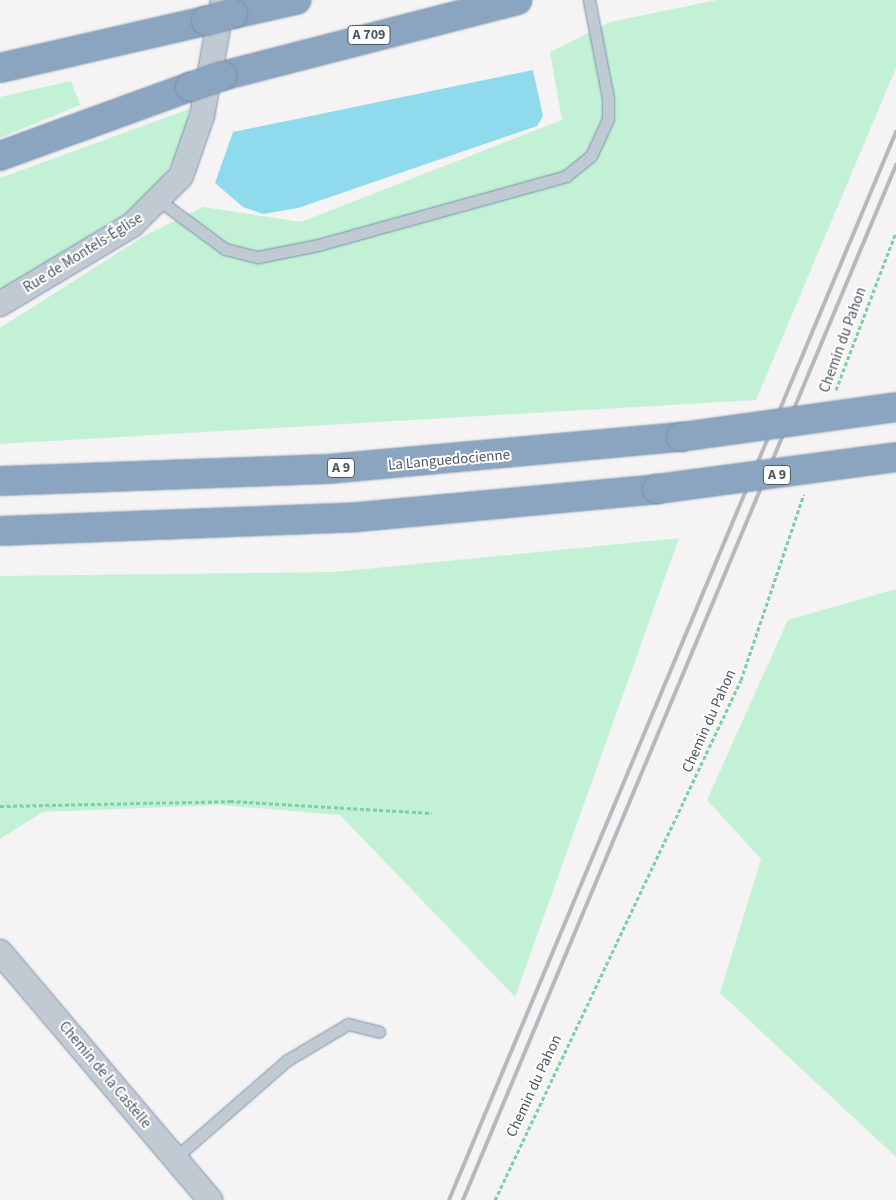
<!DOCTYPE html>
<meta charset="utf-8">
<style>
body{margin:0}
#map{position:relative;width:896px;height:1200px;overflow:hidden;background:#f5f3f3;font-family:"Source Sans 3",sans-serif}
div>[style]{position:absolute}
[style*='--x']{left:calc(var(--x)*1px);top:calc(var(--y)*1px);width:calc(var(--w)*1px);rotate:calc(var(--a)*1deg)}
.green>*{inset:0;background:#c3f1d5}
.water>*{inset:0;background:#90daee}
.path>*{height:3px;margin-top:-1.5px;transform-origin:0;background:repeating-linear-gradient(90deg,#7ad0a6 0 4px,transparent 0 6.5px)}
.roads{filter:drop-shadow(0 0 1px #7690ad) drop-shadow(0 0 1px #7690ad)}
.service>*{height:11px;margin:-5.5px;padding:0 5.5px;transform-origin:5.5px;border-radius:5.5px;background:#c1cad2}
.minor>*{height:24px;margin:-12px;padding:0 12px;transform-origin:12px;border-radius:12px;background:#c1cad2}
.motorway>*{height:28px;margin:-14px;padding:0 14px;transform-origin:14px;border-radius:14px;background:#8ba5c1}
.rail>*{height:4px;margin:-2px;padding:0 2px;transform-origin:2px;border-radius:2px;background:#b5b8bd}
.bridges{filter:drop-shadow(0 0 1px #7690ad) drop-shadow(0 0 1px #7690ad)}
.motorway-bridge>*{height:28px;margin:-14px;padding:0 14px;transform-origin:14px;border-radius:14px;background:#8ba5c1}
span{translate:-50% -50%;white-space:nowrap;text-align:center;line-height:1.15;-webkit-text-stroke:4px #fff;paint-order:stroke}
.shield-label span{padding:1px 4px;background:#fff;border:1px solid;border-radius:4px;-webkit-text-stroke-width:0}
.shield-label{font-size:14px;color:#4a5661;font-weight:700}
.street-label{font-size:15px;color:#4a5661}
</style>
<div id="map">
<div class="green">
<i style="clip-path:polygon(717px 0,896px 0,896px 68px,756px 400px,0 444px,0 328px,146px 235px,203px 207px,301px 222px,562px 120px,550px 52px,610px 22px)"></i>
<i style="clip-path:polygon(71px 81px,80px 105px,0 138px,0 97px)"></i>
<i style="clip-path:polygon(189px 109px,187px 139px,150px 198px,0 291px,0 178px)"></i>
<i style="clip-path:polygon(679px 538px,515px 997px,340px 815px,221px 805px,43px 812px,0 839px,0 576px,335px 572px)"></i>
<i style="clip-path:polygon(896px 589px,896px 1157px,720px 993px,761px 859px,707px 800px,788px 620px)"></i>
</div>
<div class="water">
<i style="clip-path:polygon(533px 70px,543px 116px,537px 126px,298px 208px,263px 214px,243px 207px,215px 183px,233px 132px)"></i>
</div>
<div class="path">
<i style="--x:836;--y:390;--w:169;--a:-69.2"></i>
<i style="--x:0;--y:806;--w:230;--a:-1.2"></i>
<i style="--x:230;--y:801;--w:202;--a:3.4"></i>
<i style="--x:495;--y:1200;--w:575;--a:-64.68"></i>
<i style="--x:741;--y:680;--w:196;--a:-71.3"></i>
</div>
<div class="roads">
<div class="service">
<i style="--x:160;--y:201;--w:81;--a:36.4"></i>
<i style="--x:225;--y:249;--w:34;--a:14"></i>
<i style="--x:258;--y:257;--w:61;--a:-11.3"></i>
<i style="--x:318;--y:245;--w:257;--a:-15.5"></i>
<i style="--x:566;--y:176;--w:32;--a:-39"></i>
<i style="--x:591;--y:156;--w:41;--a:-65.3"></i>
<i style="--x:608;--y:119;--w:21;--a:-90"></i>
<i style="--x:608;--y:98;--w:100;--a:-101"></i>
<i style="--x:175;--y:1158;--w:147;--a:-41.1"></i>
<i style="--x:286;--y:1061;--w:72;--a:-30.8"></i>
<i style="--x:348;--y:1024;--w:32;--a:14"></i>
</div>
<div class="minor">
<i style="--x:0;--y:304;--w:154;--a:-30.9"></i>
<i style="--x:132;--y:225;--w:69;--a:-45"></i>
<i style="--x:181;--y:176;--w:64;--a:-70.7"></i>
<i style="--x:202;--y:116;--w:118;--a:-79.7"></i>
<i style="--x:0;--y:952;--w:325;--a:49.7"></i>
</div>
<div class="motorway">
<i style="--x:233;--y:14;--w:65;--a:-12.5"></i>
<i style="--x:0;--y:68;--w:211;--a:-12.9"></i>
<i style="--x:222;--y:76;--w:305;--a:-14.4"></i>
<i style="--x:0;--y:156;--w:202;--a:-20"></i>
<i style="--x:0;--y:481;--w:328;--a:-2.1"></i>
<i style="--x:328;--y:469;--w:354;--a:-5.2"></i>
<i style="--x:0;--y:531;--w:358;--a:-2.2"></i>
<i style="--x:358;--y:517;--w:300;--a:-5.3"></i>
</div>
</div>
<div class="rail">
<i style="--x:449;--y:1200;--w:1158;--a:-67.29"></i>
<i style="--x:463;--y:1200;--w:1122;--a:-67.3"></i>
</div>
<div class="bridges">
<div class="motorway-bridge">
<i style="--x:206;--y:21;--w:28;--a:-15"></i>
<i style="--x:190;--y:87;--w:34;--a:-19"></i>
<i style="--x:681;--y:437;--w:217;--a:-7.9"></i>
<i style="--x:657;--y:489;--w:241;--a:-7.6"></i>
</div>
</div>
<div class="shield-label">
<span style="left:369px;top:35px">A 709</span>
<span style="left:341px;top:468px">A 9</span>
<span style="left:777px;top:475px">A 9</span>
</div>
<div class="street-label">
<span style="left:83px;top:253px;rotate:-32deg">Rue de Montels-Église</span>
<span style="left:843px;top:340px;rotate:-70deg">Chemin du Pahon</span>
<span style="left:449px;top:460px;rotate:-5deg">La Languedocienne</span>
<span style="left:709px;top:721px;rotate:-66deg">Chemin du Pahon</span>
<span style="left:105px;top:1075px;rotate:50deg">Chemin de la Castelle</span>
<span style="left:534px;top:1086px;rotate:-65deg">Chemin du Pahon</span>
</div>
</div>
